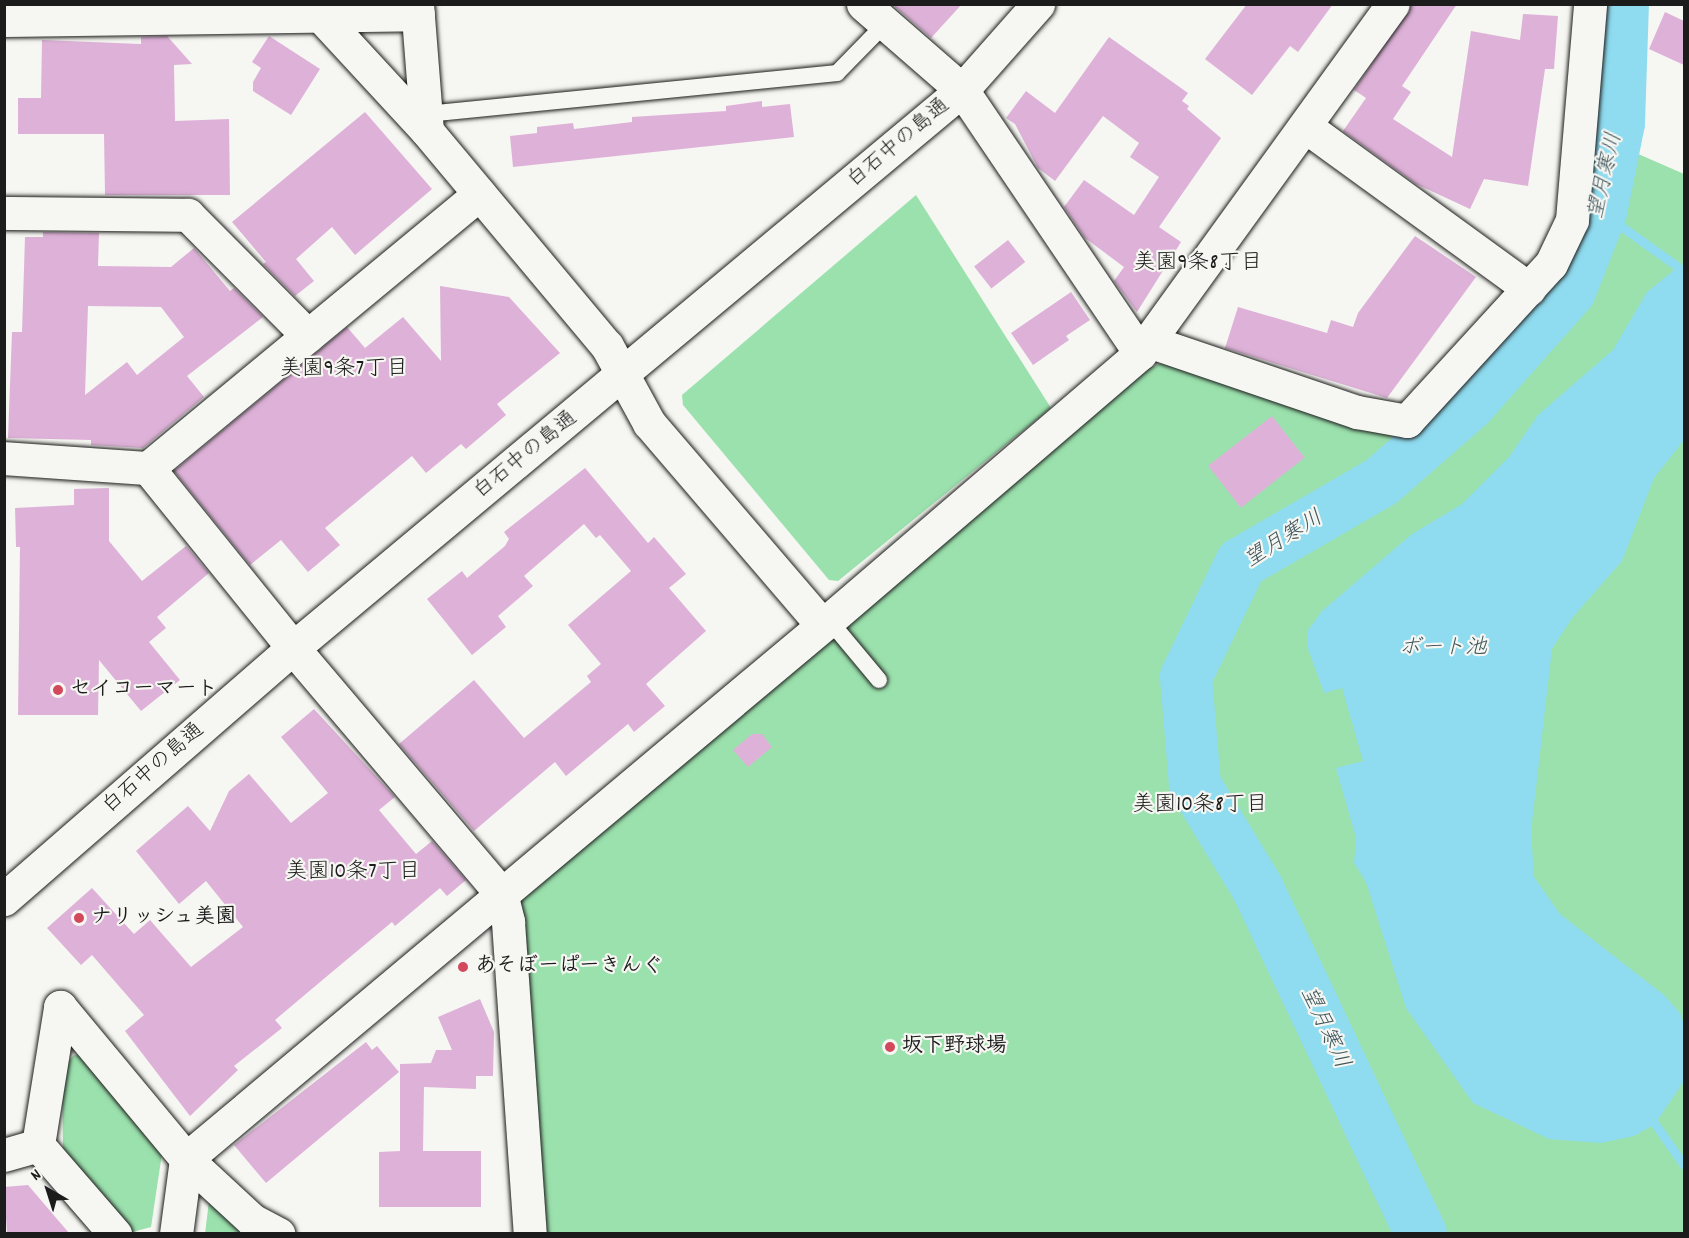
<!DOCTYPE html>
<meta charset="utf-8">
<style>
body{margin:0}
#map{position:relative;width:1689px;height:1238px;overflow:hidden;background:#f6f6f2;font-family:Dekko,"Klee One",sans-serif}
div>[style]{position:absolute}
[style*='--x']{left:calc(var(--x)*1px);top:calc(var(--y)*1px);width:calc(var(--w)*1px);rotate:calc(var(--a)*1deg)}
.green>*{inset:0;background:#9be1ad}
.water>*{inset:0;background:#8fdbef}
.stream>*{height:9px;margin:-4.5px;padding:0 4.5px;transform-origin:4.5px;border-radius:4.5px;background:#8fdbef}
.river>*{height:52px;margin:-26px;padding:0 26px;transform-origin:26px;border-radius:26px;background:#8fdbef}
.building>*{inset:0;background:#deb2d8;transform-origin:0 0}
.roads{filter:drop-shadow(0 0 2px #1c1c1c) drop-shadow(0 0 2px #1c1c1c)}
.service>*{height:16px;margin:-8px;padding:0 8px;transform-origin:8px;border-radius:8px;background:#f6f6f2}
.minor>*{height:33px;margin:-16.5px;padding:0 16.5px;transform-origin:16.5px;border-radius:16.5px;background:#f6f6f2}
.tertiary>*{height:33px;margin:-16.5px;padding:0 16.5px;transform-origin:16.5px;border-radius:16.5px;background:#f6f6f2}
.dots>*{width:16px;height:16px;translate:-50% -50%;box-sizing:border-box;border:3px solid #f6f6f2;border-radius:50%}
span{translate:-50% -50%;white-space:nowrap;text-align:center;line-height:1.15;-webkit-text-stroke:4.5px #f6f6f2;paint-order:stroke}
.street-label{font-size:21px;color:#1c1c1c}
.poi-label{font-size:21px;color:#1c1c1c;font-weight:700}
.left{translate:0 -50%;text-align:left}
.water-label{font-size:22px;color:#3e555b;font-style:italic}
.neighbourhood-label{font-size:22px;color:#1c1c1c}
.frame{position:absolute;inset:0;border:6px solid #1c1c1c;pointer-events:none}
.north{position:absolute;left:18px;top:1160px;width:60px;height:60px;-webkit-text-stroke:4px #f6f6f2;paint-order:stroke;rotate:321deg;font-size:16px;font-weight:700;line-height:24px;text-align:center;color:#1c1c1c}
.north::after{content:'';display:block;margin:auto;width:21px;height:27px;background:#1c1c1c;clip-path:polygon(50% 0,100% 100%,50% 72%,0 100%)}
</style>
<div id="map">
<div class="green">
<i style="clip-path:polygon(1597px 136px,1684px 174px,1684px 1233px,546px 1233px,519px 896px,1115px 384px,1163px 362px,1397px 434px,1586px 214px,1597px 170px)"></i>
<i style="clip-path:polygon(916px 195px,1051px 408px,838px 581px,829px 580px,683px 405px,682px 395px)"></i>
<i style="clip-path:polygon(74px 1055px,88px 1056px,163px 1147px,151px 1227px,129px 1233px,63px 1151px,62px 1069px)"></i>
<i style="clip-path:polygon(209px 1201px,250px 1234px,205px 1234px)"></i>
</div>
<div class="water">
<i style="clip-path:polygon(1678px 267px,1684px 267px,1684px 440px,1654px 478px,1622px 561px,1572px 618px,1552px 649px,1531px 831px,1534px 877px,1560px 914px,1664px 995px,1680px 1013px,1684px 1024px,1684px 1081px,1655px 1124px,1634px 1136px,1601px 1143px,1549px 1139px,1473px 1103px,1406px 1008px,1366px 882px,1354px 863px,1356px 838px,1336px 768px,1363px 761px,1342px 688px,1324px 693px,1307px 646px,1308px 630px,1322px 611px,1412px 534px,1462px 504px,1509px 457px,1538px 415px,1613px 350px,1647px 292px)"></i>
</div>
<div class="stream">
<i style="--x:1601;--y:212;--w:95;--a:35.5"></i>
<i style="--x:1655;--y:1124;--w:50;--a:54.7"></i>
</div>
<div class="river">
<i style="--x:1421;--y:1234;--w:382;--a:-115.3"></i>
<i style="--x:1258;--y:889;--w:122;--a:-121.2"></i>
<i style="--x:1195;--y:785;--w:108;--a:-94.8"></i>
<i style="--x:1186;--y:677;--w:127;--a:-64.2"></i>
<i style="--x:1241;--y:563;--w:162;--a:-30.1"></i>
<i style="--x:1381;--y:482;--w:117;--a:-41.2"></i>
<i style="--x:1469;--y:405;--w:152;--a:-48.5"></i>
<i style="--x:1570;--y:291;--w:85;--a:-68.6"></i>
<i style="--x:1601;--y:212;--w:91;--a:-78.6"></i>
<i style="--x:1619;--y:123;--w:119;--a:-88.1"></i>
</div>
<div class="building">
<i style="clip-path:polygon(892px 4px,962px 4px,931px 38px)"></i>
<i style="clip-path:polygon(1247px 4px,1333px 4px,1298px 52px,1290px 46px,1252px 95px,1205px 59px)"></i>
<i style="clip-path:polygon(1412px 4px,1457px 4px,1402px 86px,1411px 92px,1393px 119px,1452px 157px,1471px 31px,1520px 40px,1523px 14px,1558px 16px,1554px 69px,1545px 69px,1528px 186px,1484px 179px,1470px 209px,1416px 184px,1343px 131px,1366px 98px,1354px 90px)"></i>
<i style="clip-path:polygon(1665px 12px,1684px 21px,1684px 65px,1649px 49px)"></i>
<i style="clip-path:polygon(167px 36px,192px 64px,174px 65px,175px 121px,229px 119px,230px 195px,105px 195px,104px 134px,18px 134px,18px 98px,41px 98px,42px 40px,141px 44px,141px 37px)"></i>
<i style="clip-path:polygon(269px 36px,320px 69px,291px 115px,253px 91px,253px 82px,261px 68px,252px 62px)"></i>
<i style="clip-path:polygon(1109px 37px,1188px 93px,1182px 101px,1189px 106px,1187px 109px,1221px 138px,1159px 227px,1181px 242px,1137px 312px,1114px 281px,1124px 267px,1085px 238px,1064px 207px,1084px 180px,1134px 215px,1159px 177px,1130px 157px,1139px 143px,1103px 116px,1055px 181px,1038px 168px,1015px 124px,1006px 118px,1026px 91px,1055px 113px)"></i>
<i style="clip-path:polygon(762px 101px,762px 107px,790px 104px,794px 137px,513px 167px,510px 136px,537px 133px,537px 127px,573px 123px,574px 129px,632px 122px,632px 117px,726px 111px,726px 106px)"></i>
<i style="clip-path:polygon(365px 112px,432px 189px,355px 255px,332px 227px,296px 259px,314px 281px,295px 296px,263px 264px,266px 262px,232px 222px)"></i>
<i style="clip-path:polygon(evenodd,43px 232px,99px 233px,98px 266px,171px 267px,194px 248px,230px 291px,234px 288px,263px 317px,187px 376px,204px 397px,143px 448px,91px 445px,91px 440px,8px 438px,12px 332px,22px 332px,25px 237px,43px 237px,43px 232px,88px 306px,161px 307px,184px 337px,137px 375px,127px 362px,85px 395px,88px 306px)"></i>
<i style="clip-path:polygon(1415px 236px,1476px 277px,1387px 398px,1225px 348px,1238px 307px,1327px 333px,1331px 320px,1353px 327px,1358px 313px)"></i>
<i style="left:1008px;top:240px;width:28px;height:43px;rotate:52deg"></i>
<i style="clip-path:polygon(440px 286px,509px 297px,560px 353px,497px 404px,506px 415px,466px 449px,461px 444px,426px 473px,412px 456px,325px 528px,340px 545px,308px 572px,281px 540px,250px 565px,174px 471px,347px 327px,365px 348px,403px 317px,441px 361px)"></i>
<i style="clip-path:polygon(1071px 292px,1090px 320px,1066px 336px,1069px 340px,1033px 365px,1011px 333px)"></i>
<i style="left:1272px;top:416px;width:53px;height:81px;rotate:52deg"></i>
<i style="clip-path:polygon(585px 468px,648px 543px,654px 537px,686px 574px,669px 588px,706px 631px,646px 684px,665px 706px,634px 732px,628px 724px,566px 776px,555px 762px,474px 831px,399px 744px,474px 680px,524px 738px,591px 682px,587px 676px,601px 664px,568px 625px,631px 571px,600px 535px,596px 538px,584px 524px,524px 576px,533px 586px,498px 616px,506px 627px,472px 655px,427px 599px,462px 571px,467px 578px,505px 546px,509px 539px,504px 532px)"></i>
<i style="clip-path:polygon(109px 488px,109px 541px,142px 581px,186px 546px,209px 573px,157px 617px,166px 628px,149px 642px,180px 680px,141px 711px,99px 660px,98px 715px,18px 715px,20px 547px,16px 547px,15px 508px,74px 505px,74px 489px)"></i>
<i style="clip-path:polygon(314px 709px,395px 797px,379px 810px,416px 854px,432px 841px,466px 880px,447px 896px,440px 888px,395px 926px,392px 922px,326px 977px,275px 1020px,282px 1028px,234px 1066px,238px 1070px,190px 1116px,125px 1031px,144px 1015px,92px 955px,81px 965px,47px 928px,92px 888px,134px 934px,150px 920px,191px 967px,243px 927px,206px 881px,179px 904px,136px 851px,188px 806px,210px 831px,229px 791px,249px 774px,291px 823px,328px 793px,281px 737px)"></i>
<i style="clip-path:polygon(752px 734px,762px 734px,772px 747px,748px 767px,733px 750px)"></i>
<i style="clip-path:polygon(480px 999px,494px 1032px,493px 1076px,476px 1076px,476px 1089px,424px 1087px,423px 1151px,481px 1151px,481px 1207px,379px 1207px,379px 1152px,400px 1151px,400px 1064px,431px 1063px,436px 1050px,452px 1050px,438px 1017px)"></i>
<i style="clip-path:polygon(366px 1042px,372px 1050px,377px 1046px,399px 1072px,266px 1183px,234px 1145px)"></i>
<i style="clip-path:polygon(28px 1185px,69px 1233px,7px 1233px,4px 1187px)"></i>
</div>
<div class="roads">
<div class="service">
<i style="--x:427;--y:114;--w:412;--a:-5.7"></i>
<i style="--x:837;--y:73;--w:69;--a:-45.6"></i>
<i style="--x:829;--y:620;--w:78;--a:50.2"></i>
</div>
<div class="minor">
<i style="--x:417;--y:4;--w:127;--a:85.5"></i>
<i style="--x:863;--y:4;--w:131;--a:41"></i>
<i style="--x:962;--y:90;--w:318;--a:55.9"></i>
<i style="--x:319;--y:14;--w:159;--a:47.3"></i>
<i style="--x:427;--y:131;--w:280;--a:50.1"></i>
<i style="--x:607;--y:346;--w:88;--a:61.4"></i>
<i style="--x:649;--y:423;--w:266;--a:49.4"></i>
<i style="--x:4;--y:20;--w:414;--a:-0.8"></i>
<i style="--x:1305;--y:126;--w:277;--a:36"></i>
<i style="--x:4;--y:213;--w:184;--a:0.6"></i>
<i style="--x:188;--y:215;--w:170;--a:45.2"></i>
<i style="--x:1148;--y:341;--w:221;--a:18.8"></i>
<i style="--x:1357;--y:412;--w:51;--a:10.2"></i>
<i style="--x:1407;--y:421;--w:213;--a:-47.5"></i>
<i style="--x:1551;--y:264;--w:49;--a:-64.5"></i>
<i style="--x:1572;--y:220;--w:217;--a:-85.2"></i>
<i style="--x:4;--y:458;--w:144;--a:4"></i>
<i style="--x:148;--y:468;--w:231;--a:51.1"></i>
<i style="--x:293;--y:648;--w:321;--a:49.7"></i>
<i style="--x:501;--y:893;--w:30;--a:76"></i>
<i style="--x:508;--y:922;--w:313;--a:86"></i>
<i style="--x:148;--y:468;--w:430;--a:-39.6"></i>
<i style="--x:38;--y:1145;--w:140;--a:-80.9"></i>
<i style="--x:60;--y:1007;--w:197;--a:50.3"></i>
<i style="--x:186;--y:1159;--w:90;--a:42.7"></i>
<i style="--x:252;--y:1220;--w:30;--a:28"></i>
<i style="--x:4;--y:1155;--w:35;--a:-16"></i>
<i style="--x:38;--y:1145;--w:118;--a:49.1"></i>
<i style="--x:176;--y:1234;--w:76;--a:-82.4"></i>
<i style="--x:186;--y:1159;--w:839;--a:-39.97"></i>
<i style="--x:829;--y:620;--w:410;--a:-40.6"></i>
<i style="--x:1140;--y:353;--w:431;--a:-54.1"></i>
</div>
<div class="tertiary">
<i style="--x:4;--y:899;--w:383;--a:-41"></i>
<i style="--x:293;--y:648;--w:871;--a:-39.83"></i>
<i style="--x:962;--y:90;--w:115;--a:-48.5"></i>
</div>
</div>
<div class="dots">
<i style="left:58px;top:690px;background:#d1495b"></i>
<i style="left:79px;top:918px;background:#d1495b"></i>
<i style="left:463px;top:967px;background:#d1495b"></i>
<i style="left:890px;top:1047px;background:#d1495b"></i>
</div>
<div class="street-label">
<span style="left:899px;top:144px;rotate:-40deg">白石中の島通</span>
<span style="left:526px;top:456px;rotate:-39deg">白石中の島通</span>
<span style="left:154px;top:769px;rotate:-41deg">白石中の島通</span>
</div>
<div class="poi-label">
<span class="left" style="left:70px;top:690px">セイコーマート</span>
<span class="left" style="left:91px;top:918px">ナリッシュ美園</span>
<span class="left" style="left:475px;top:967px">あそぼーぱーきんぐ</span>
<span class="left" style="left:902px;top:1047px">坂下野球場</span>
</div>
<div class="water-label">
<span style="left:1606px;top:176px;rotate:-77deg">望月寒川</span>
<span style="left:1284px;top:540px;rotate:-32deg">望月寒川</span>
<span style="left:1443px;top:649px">ボート池</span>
<span style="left:1324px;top:1028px;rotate:65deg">望月寒川</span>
</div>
<div class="neighbourhood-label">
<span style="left:1198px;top:264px">美園9条8丁目</span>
<span style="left:344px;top:370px">美園9条7丁目</span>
<span style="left:1200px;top:806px">美園10条8丁目</span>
<span style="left:353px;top:873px">美園10条7丁目</span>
</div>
<div class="frame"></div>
<div class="north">N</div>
</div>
